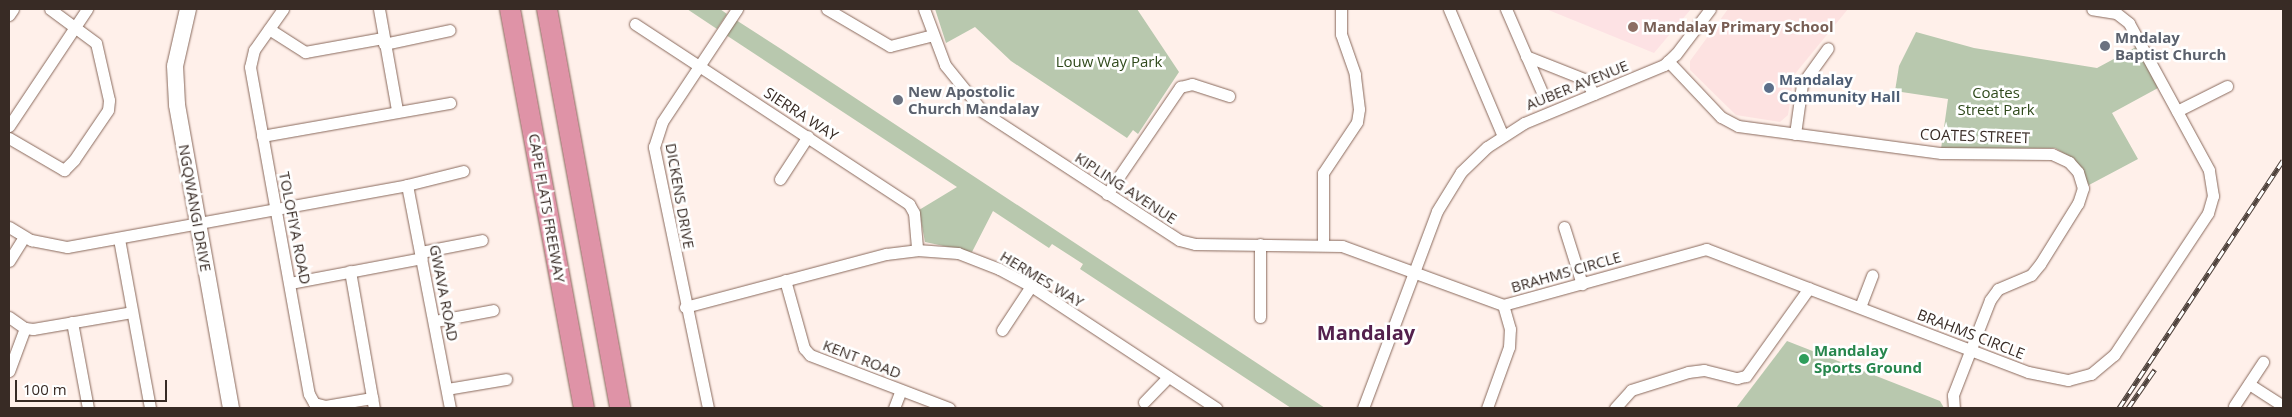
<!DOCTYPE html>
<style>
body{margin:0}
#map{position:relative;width:2292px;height:417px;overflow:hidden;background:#fff0ea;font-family:"Open Sans",sans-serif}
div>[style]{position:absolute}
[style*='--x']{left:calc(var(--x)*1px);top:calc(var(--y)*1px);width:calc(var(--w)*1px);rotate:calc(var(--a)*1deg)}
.commercial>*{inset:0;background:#fde2e1}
.education>*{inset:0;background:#fde2e4}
.green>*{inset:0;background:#b8c8ae}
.roads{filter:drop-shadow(0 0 1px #89695c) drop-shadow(0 0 1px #89695c)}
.street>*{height:11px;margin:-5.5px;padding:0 5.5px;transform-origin:5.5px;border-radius:5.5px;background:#fff}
.secondary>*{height:16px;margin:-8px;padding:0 8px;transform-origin:8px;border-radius:8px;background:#fff}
.highway>*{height:20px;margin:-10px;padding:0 10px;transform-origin:10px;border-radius:10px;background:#df93a7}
.rail>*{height:5px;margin-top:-2.5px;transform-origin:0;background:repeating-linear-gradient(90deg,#fff 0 9px,#4e413b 0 18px);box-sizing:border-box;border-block:1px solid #4e413b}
.dots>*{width:14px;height:14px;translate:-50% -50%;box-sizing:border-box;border:2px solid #fff;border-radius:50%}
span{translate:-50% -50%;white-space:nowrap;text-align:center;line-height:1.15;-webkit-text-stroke:5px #fff;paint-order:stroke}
.education-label{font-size:15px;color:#785e54;font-weight:700}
.left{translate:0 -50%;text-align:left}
.worship-label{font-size:15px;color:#5b616d;font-weight:700}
.park-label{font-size:15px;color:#304a1c}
.service-label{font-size:15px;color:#4e5e75;font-weight:700}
.street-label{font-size:15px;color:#382b25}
.leisure-label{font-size:15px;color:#27864d;font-weight:700}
.district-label{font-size:20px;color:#54204d;font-weight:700}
.frame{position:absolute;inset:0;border:10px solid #382b25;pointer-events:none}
.scale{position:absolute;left:15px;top:380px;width:152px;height:22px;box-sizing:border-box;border:2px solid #382b25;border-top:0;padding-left:6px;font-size:15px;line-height:18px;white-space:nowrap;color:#382b25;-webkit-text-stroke:4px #fff;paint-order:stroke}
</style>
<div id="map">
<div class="commercial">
<i style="clip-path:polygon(1728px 9px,1848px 9px,1794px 75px,1788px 115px,1780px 122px,1736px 115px,1690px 70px,1690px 61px)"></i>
</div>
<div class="education">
<i style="clip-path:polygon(1546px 9px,1691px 9px,1654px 53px)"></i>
</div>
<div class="green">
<i style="clip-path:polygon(687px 9px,720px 9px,727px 14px,717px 29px)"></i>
<i style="clip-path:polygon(935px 9px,1137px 9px,1179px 72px,1138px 134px,1133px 130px,1127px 138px,1011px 61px,975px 27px,946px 43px)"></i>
<i style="clip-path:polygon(736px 20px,781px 49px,1325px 408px,1291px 408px,1080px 269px,1083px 264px,1052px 244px,1049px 248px,993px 211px,972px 252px,925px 242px,919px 210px,957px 187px,726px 35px)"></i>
<i style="clip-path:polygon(1916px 32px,1974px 48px,2097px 68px,2136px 47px,2158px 88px,2112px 113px,2138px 159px,2089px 185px,2075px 160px,2055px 148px,1941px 149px,1948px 99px,1895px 91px,1899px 66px)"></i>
<i style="clip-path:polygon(1787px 341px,1940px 401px,1944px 408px,1736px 408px)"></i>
</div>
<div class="roads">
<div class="street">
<i style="--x:283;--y:9;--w:50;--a:125.3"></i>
<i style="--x:254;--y:50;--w:17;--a:103"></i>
<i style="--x:250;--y:67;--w:332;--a:79.8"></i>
<i style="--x:309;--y:394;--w:10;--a:61"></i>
<i style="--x:314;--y:403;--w:11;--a:15"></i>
<i style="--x:325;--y:406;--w:48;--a:-9.7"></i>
<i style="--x:379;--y:9;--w:103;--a:79.9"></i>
<i style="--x:827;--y:9;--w:73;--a:30.4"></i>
<i style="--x:890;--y:46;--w:44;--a:-14.3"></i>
<i style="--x:924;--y:9;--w:60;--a:69.4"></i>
<i style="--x:945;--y:65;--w:60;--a:51"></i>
<i style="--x:983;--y:112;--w:234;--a:33.1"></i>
<i style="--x:1179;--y:240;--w:16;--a:14"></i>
<i style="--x:1195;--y:244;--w:147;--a:0.8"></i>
<i style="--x:1342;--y:246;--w:171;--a:20.1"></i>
<i style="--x:1503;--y:305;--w:211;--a:-15.4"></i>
<i style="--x:1706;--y:249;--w:345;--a:20.9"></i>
<i style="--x:2028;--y:372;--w:41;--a:11.3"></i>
<i style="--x:2068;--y:380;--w:24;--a:-15"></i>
<i style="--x:2091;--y:374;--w:30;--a:-40"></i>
<i style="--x:2114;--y:355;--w:170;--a:-56.5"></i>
<i style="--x:2208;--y:213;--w:18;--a:-74"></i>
<i style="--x:2213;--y:196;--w:26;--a:-99"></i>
<i style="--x:2209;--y:170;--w:167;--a:-118.6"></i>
<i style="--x:2129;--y:23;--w:16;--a:-142"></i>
<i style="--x:2116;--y:13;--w:24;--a:-171"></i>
<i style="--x:1449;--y:9;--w:138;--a:67"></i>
<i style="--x:1506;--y:9;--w:90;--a:66.6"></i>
<i style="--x:9;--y:15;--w:7;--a:-56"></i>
<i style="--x:635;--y:24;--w:328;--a:33.3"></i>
<i style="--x:909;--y:204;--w:10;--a:61"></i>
<i style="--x:914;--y:213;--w:37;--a:85"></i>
<i style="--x:269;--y:29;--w:43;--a:32.6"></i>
<i style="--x:305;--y:52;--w:79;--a:-10.2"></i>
<i style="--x:384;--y:44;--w:67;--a:-12"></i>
<i style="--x:1526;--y:56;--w:62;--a:21.6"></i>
<i style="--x:1584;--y:79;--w:18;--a:56"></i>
<i style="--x:1668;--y:61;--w:77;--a:46.6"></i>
<i style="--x:1721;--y:117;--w:19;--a:28"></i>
<i style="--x:1738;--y:126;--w:205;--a:7.6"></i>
<i style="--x:1941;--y:153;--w:111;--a:0.5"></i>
<i style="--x:2052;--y:154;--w:19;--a:25"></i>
<i style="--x:2069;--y:162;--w:13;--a:48"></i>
<i style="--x:2078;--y:172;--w:17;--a:73"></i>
<i style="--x:2083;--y:188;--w:16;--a:108"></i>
<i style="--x:2078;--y:203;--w:72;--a:121.9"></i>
<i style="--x:2040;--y:264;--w:14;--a:129"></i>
<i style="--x:2031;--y:275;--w:36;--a:157"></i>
<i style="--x:1998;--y:289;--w:14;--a:126"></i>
<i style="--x:1990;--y:300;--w:102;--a:111.3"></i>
<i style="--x:1953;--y:395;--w:13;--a:86"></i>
<i style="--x:2177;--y:111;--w:56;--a:-26.6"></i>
<i style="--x:9;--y:126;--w:141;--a:-56.3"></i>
<i style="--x:1795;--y:134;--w:50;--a:-82"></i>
<i style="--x:1802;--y:84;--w:44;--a:-54.2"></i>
<i style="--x:262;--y:136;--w:191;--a:-10"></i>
<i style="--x:9;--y:138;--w:64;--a:30.2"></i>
<i style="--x:64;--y:170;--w:14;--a:-45"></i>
<i style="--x:74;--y:160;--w:60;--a:-55.8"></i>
<i style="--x:108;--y:110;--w:10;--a:-84"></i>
<i style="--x:109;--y:100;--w:58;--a:-102.8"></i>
<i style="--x:96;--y:43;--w:57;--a:-143.5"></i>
<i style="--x:780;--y:179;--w:51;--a:-56.9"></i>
<i style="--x:407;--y:185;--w:227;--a:79.1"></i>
<i style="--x:1107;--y:194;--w:130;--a:-55.7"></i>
<i style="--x:1180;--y:87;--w:12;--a:-14"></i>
<i style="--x:1192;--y:84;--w:39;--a:18"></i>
<i style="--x:9;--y:227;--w:26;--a:31"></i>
<i style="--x:31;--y:240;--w:37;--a:11"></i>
<i style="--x:67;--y:247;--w:346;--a:-10.3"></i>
<i style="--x:407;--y:185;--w:58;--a:-14"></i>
<i style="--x:1564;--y:227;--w:60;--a:72.5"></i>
<i style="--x:119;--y:239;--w:172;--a:79.6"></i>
<i style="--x:1323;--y:243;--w:70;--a:-90"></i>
<i style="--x:1323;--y:173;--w:61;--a:-56.3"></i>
<i style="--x:1357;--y:122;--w:13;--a:-81"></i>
<i style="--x:1359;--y:109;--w:35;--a:-97"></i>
<i style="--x:1355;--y:74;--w:42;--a:-109.3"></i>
<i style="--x:1341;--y:34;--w:25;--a:-90"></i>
<i style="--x:1260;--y:244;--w:73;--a:90"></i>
<i style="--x:421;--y:252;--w:62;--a:-11.1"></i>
<i style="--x:9;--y:261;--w:28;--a:-58"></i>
<i style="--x:350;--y:271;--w:139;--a:80.1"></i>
<i style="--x:785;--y:280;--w:71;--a:74.4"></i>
<i style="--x:804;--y:348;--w:9;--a:49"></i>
<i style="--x:810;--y:355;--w:149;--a:20.9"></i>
<i style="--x:290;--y:283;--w:134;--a:-10.7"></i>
<i style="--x:685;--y:307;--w:208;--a:-14.8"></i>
<i style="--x:886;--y:254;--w:31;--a:-7"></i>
<i style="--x:917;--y:250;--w:41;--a:4.2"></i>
<i style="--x:958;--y:253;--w:44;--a:21.3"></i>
<i style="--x:999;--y:269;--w:36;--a:28"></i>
<i style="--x:1031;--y:286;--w:222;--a:33.4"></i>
<i style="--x:1860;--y:307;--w:34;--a:-69"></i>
<i style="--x:9;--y:317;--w:19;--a:35"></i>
<i style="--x:25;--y:328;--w:8;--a:7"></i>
<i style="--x:33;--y:329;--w:100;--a:-9.7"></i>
<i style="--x:435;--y:321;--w:59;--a:-10.7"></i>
<i style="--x:72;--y:322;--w:87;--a:79.5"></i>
<i style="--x:1002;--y:330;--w:53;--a:-56.6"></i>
<i style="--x:9;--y:371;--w:46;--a:-69.6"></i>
<i style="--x:2249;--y:384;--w:40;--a:32.9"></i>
<i style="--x:447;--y:389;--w:60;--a:-9.6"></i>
<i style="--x:1144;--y:402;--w:35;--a:-46"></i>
<i style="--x:2234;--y:406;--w:53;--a:-56.6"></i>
<i style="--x:708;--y:408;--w:267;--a:-101.7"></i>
<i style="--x:654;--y:147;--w:26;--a:-72"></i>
<i style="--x:662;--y:122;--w:136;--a:-56.4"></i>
<i style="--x:894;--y:408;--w:19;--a:-69"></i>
<i style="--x:1363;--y:408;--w:210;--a:-69.4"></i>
<i style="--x:1437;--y:211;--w:46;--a:-58.4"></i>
<i style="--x:1461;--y:172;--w:36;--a:-44"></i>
<i style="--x:1487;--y:147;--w:44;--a:-33"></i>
<i style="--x:1524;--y:123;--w:152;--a:-22.5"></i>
<i style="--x:1664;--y:65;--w:16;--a:-43"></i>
<i style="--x:1676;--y:54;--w:56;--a:-52.9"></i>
<i style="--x:1487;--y:408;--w:65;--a:-70.2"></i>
<i style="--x:1509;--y:347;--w:18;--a:-87"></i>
<i style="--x:1510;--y:329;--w:25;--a:-106"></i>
<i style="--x:1615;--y:408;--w:24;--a:-48"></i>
<i style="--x:1631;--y:390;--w:60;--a:-17.5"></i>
<i style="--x:1688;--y:372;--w:16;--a:-7"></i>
<i style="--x:1704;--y:370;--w:34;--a:14"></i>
<i style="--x:1737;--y:378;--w:9;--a:-13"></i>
<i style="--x:1746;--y:376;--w:108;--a:-54.4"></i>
</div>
<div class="secondary">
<i style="--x:188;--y:9;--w:58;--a:102.8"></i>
<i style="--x:175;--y:66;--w:39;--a:87"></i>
<i style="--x:177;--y:105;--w:308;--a:79.9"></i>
</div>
<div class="highway">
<i style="--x:510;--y:9;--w:406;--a:79.5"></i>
<i style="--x:547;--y:9;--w:406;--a:79.6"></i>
</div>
</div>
<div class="rail">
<i style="--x:2119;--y:408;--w:297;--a:-56.5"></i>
<i style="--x:2128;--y:408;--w:47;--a:-55.3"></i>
</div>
<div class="dots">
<i style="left:1633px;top:27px;background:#8d6e63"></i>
<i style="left:2105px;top:46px;background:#6b7280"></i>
<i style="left:1769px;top:88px;background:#5c6f8a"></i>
<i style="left:898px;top:100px;background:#6b7280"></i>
<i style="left:1804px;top:359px;background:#2e9e5b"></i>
</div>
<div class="education-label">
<span class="left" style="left:1643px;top:27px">Mandalay Primary School</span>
</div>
<div class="worship-label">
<span class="left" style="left:2115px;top:46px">Mndalay<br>Baptist Church</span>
<span class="left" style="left:908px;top:100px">New Apostolic<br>Church Mandalay</span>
</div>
<div class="park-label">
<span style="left:1109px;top:62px">Louw Way Park</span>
<span style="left:1996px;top:101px">Coates<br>Street Park</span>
</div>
<div class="service-label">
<span class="left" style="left:1779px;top:88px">Mandalay<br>Community Hall</span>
</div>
<div class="street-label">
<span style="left:1577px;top:85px;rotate:-22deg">AUBER AVENUE</span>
<span style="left:801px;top:114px;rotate:33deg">SIERRA WAY</span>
<span style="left:1975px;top:136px;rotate:2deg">COATES STREET</span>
<span style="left:1126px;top:188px;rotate:33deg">KIPLING AVENUE</span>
<span style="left:680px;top:196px;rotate:80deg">DICKENS DRIVE</span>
<span style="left:195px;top:208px;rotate:80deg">NGQWANGI DRIVE</span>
<span style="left:547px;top:208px;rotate:80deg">CAPE FLATS FREEWAY</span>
<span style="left:295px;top:228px;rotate:79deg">TOLOFIYA ROAD</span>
<span style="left:1566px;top:272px;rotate:-16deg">BRAHMS CIRCLE</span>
<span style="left:1042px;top:279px;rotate:31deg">HERMES WAY</span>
<span style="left:444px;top:293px;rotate:79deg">GWAVA ROAD</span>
<span style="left:1971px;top:334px;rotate:21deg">BRAHMS CIRCLE</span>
<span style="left:862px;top:359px;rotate:21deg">KENT ROAD</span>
</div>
<div class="leisure-label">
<span class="left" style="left:1814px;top:359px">Mandalay<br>Sports Ground</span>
</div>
<div class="district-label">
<span style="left:1366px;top:332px">Mandalay</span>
</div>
<div class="frame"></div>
<div class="scale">100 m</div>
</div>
